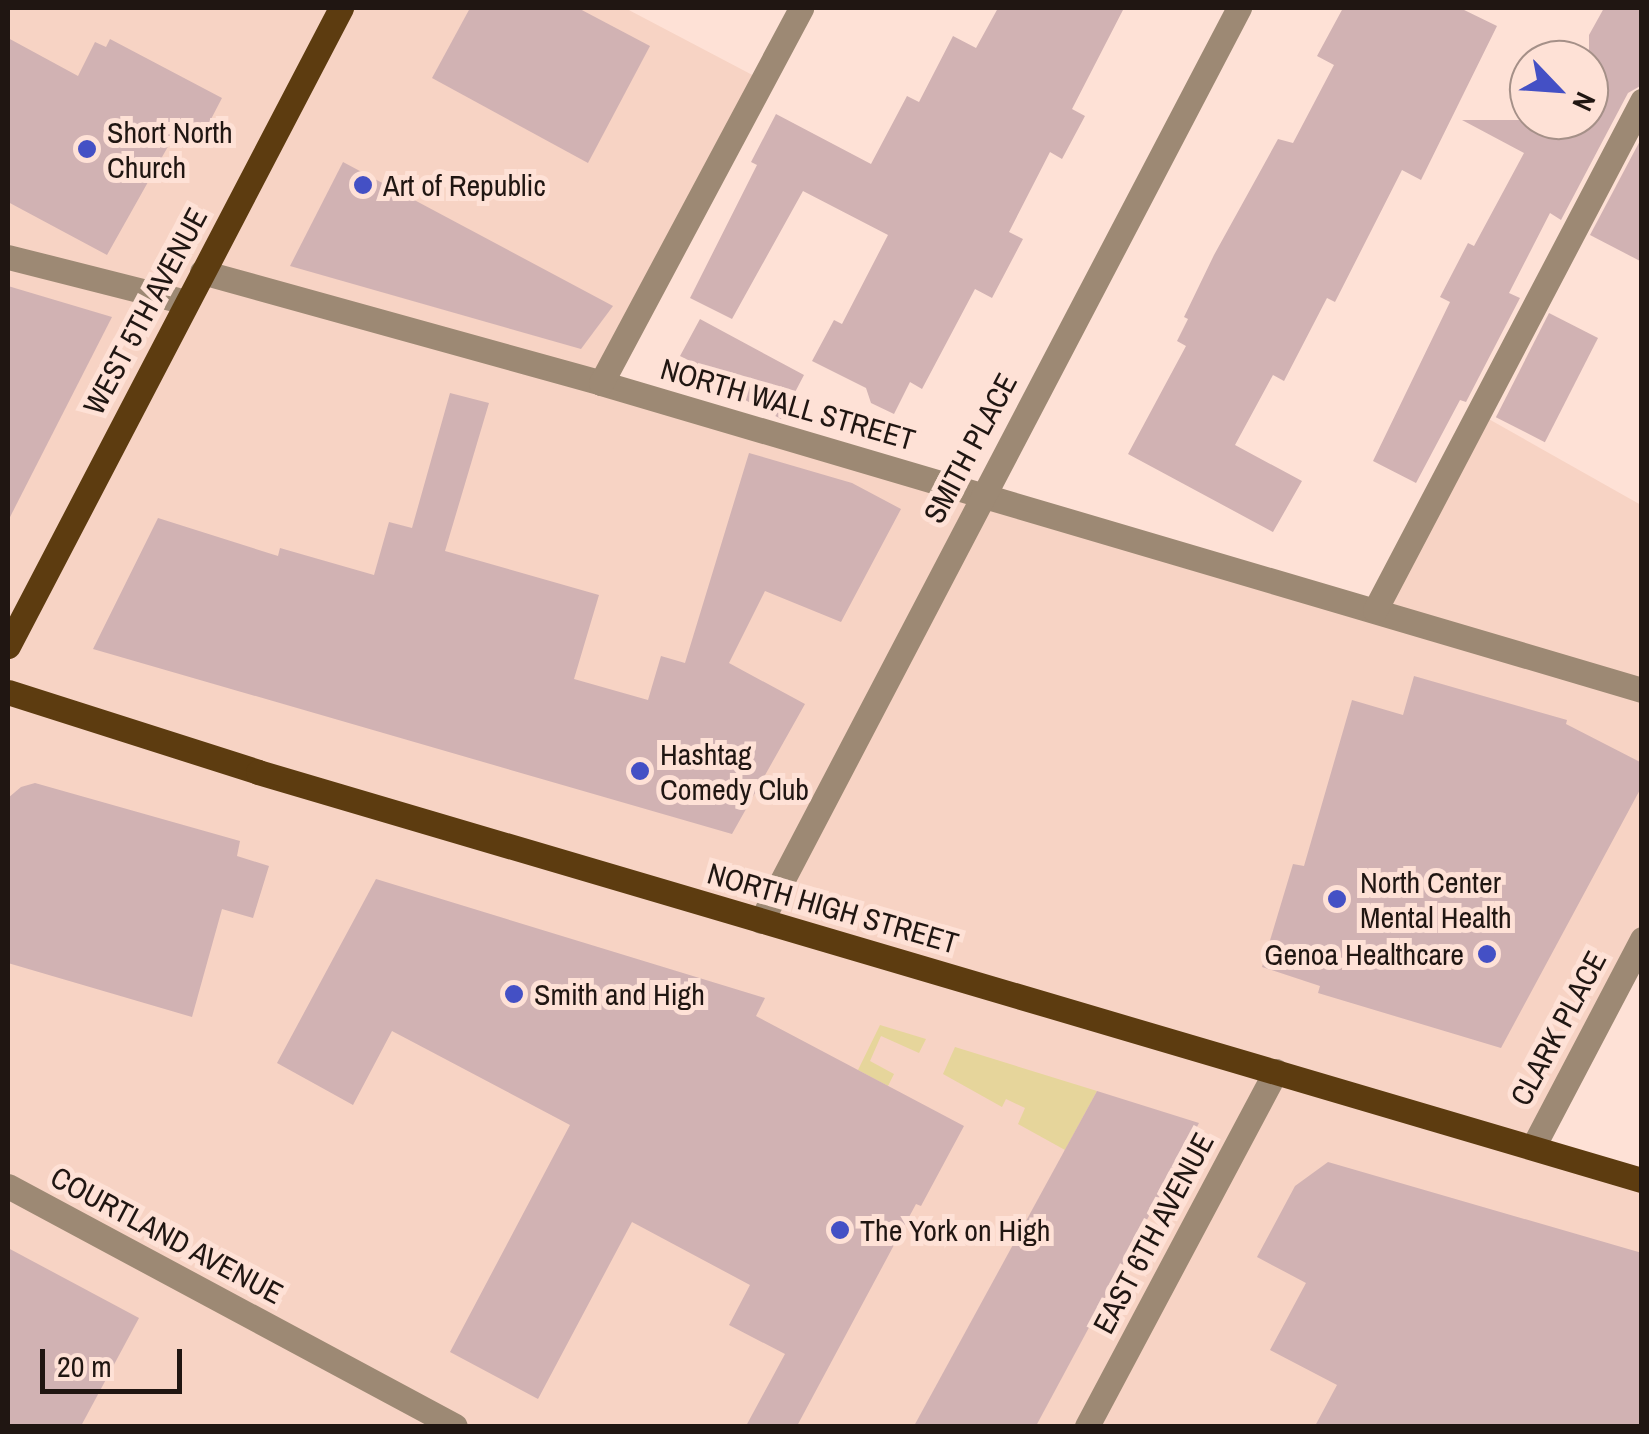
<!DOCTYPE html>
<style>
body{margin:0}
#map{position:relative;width:1649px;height:1434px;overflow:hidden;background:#fee1d6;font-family:"Archivo Narrow",sans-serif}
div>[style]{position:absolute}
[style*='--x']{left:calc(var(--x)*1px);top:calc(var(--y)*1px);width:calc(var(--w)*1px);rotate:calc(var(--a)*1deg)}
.built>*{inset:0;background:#f7d3c4}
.green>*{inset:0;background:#e6d59b}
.building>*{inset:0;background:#d1b2b3;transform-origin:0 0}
.minor>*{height:25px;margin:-12.5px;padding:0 12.5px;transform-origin:12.5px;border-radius:12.5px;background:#9d8974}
.major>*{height:25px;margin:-12.5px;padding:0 12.5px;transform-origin:12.5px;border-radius:12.5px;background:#5d3c10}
.dots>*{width:28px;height:28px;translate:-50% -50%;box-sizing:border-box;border:5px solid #fee1d6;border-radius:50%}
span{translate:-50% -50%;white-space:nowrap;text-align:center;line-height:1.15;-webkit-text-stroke:10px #fee1d6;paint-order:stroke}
.poi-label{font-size:30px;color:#201612}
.left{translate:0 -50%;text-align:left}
.right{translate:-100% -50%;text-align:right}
.street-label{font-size:30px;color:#201612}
.frame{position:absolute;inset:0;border:10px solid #201612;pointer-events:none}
.north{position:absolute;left:1509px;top:40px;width:100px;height:100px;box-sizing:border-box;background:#fee1d6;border:2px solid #a59088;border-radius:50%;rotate:115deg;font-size:28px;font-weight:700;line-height:40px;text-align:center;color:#201612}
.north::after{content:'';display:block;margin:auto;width:35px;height:45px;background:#4450c5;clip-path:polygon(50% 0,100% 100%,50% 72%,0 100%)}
.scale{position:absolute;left:40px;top:1349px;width:142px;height:45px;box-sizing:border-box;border:5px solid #201612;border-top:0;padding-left:12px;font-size:30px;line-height:35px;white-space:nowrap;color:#201612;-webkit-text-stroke:8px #fee1d6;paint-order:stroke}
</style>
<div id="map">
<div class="built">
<i style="clip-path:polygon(8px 8px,625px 8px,760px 79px,599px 384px,1376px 606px,1478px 413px,1641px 505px,1641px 936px,1531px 1141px,1641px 1173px,1641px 1426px,8px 1426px)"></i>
</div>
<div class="green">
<i style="clip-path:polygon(880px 1025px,926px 1039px,919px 1053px,881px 1036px,870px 1061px,894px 1074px,888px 1086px,858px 1070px)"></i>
<i style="clip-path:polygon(955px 1047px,1097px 1091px,1065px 1150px,1018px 1124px,1025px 1108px,1006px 1099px,1002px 1107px,943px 1074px)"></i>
</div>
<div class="building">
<i style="clip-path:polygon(470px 8px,578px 8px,650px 46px,588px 163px,432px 78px)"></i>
<i style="clip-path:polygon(998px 8px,1124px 8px,1072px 109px,1085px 116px,1062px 159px,1050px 152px,1009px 232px,1023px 239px,992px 298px,975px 289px,922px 389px,910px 382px,894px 414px,871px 403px,866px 388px,812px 361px,834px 320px,842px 324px,888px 235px,803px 191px,732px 319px,690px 298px,757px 165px,751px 162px,776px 114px,871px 164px,907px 96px,919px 102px,953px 36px,976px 48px)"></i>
<i style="clip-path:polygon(1343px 8px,1460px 8px,1497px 26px,1421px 180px,1402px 170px,1335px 302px,1327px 298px,1284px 381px,1273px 375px,1235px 445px,1302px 481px,1273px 532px,1128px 454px,1186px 346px,1177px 341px,1188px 319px,1184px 317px,1214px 255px,1278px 139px,1293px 143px,1334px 65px,1317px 56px)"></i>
<i style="clip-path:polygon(1604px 8px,1642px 8px,1642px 85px,1628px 93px,1561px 220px,1550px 213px,1509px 293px,1520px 298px,1466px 402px,1460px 400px,1416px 483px,1373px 461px,1450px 302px,1440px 297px,1468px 243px,1474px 246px,1524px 153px,1462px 120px,1589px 120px,1589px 35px)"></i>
<i style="clip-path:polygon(8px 38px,78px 76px,95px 42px,106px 47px,110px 39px,222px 98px,197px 146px,175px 134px,107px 255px,8px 202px)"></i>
<i style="clip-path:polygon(1642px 137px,1642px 262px,1590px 235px)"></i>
<i style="clip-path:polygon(343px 162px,613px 306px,581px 349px,290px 266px)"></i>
<i style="clip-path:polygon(8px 286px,112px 317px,8px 521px)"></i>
<i style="left:1549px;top:313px;width:55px;height:117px;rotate:27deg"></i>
<i style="clip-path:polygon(700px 319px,804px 375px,781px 419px,698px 375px,702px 367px,680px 356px)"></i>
<i style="clip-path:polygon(450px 393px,489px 403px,445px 551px,599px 595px,574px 679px,648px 700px,661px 656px,685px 663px,749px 453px,852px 483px,901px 509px,841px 622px,765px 591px,729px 663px,805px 704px,732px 834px,93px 649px,158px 518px,278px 556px,280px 548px,374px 575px,389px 522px,412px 528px)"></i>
<i style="clip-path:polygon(1414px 676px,1567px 720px,1566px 724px,1642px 763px,1642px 786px,1501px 1048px,1318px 993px,1320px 986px,1262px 967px,1293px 864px,1304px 866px,1352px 700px,1403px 715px)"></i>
<i style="clip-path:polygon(35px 783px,240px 841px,237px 856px,269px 866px,253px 918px,222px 909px,192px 1017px,8px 963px,8px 798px,21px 787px)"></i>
<i style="clip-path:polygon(376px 879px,765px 998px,756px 1016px,964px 1126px,921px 1206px,916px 1204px,797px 1426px,746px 1426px,785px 1354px,729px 1325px,750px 1285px,632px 1222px,538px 1399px,450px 1352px,570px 1125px,392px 1031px,353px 1105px,277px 1063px)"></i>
<i style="clip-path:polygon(1097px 1091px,1199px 1123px,1036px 1426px,914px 1426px)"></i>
<i style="clip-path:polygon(1328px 1162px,1642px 1253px,1642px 1426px,1315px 1426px,1337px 1385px,1270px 1350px,1306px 1283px,1257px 1257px,1295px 1186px)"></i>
<i style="clip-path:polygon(8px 1248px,139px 1318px,81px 1426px,8px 1426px)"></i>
</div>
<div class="minor">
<i style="--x:8;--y:257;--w:184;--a:14.2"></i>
<i style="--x:202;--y:272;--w:414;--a:15.5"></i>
<i style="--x:601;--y:383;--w:1085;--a:16.43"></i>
<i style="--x:601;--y:383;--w:425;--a:-61.9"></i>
<i style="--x:1375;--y:610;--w:575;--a:-62.32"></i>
<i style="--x:761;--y:921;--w:1031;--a:-62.37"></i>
<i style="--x:1533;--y:1147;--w:235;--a:-62.3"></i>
<i style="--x:8;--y:1186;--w:507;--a:28.23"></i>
<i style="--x:1087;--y:1426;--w:402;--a:-62"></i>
</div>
<div class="major">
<i style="--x:8;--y:646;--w:720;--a:-62.44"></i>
<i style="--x:8;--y:692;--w:262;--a:17.7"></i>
<i style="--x:258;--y:772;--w:1443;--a:16.43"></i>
</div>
<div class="dots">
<i style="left:87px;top:149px;background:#4450c5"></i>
<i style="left:363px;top:185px;background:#4450c5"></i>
<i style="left:640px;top:771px;background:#4450c5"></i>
<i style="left:1337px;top:899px;background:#4450c5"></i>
<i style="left:1487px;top:954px;background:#4450c5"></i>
<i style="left:514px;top:994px;background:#4450c5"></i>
<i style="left:840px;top:1230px;background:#4450c5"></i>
</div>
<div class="poi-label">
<span class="left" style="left:107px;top:149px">Short North<br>Church</span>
<span class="left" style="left:383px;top:185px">Art of Republic</span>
<span class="left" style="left:660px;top:771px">Hashtag<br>Comedy Club</span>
<span class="left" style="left:1360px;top:899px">North Center<br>Mental Health</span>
<span class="right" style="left:1464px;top:954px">Genoa Healthcare</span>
<span class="left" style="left:534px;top:994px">Smith and High</span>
<span class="left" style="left:860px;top:1230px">The York on High</span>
</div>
<div class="street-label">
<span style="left:145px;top:311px;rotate:-62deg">WEST 5TH AVENUE</span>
<span style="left:788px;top:404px;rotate:16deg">NORTH WALL STREET</span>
<span style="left:970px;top:448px;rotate:-62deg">SMITH PLACE</span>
<span style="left:833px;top:908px;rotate:16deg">NORTH HIGH STREET</span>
<span style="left:1558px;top:1028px;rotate:-62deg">CLARK PLACE</span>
<span style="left:1153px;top:1233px;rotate:-62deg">EAST 6TH AVENUE</span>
<span style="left:167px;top:1235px;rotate:28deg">COURTLAND AVENUE</span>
</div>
<div class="frame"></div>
<div class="north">N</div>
<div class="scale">20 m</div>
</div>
